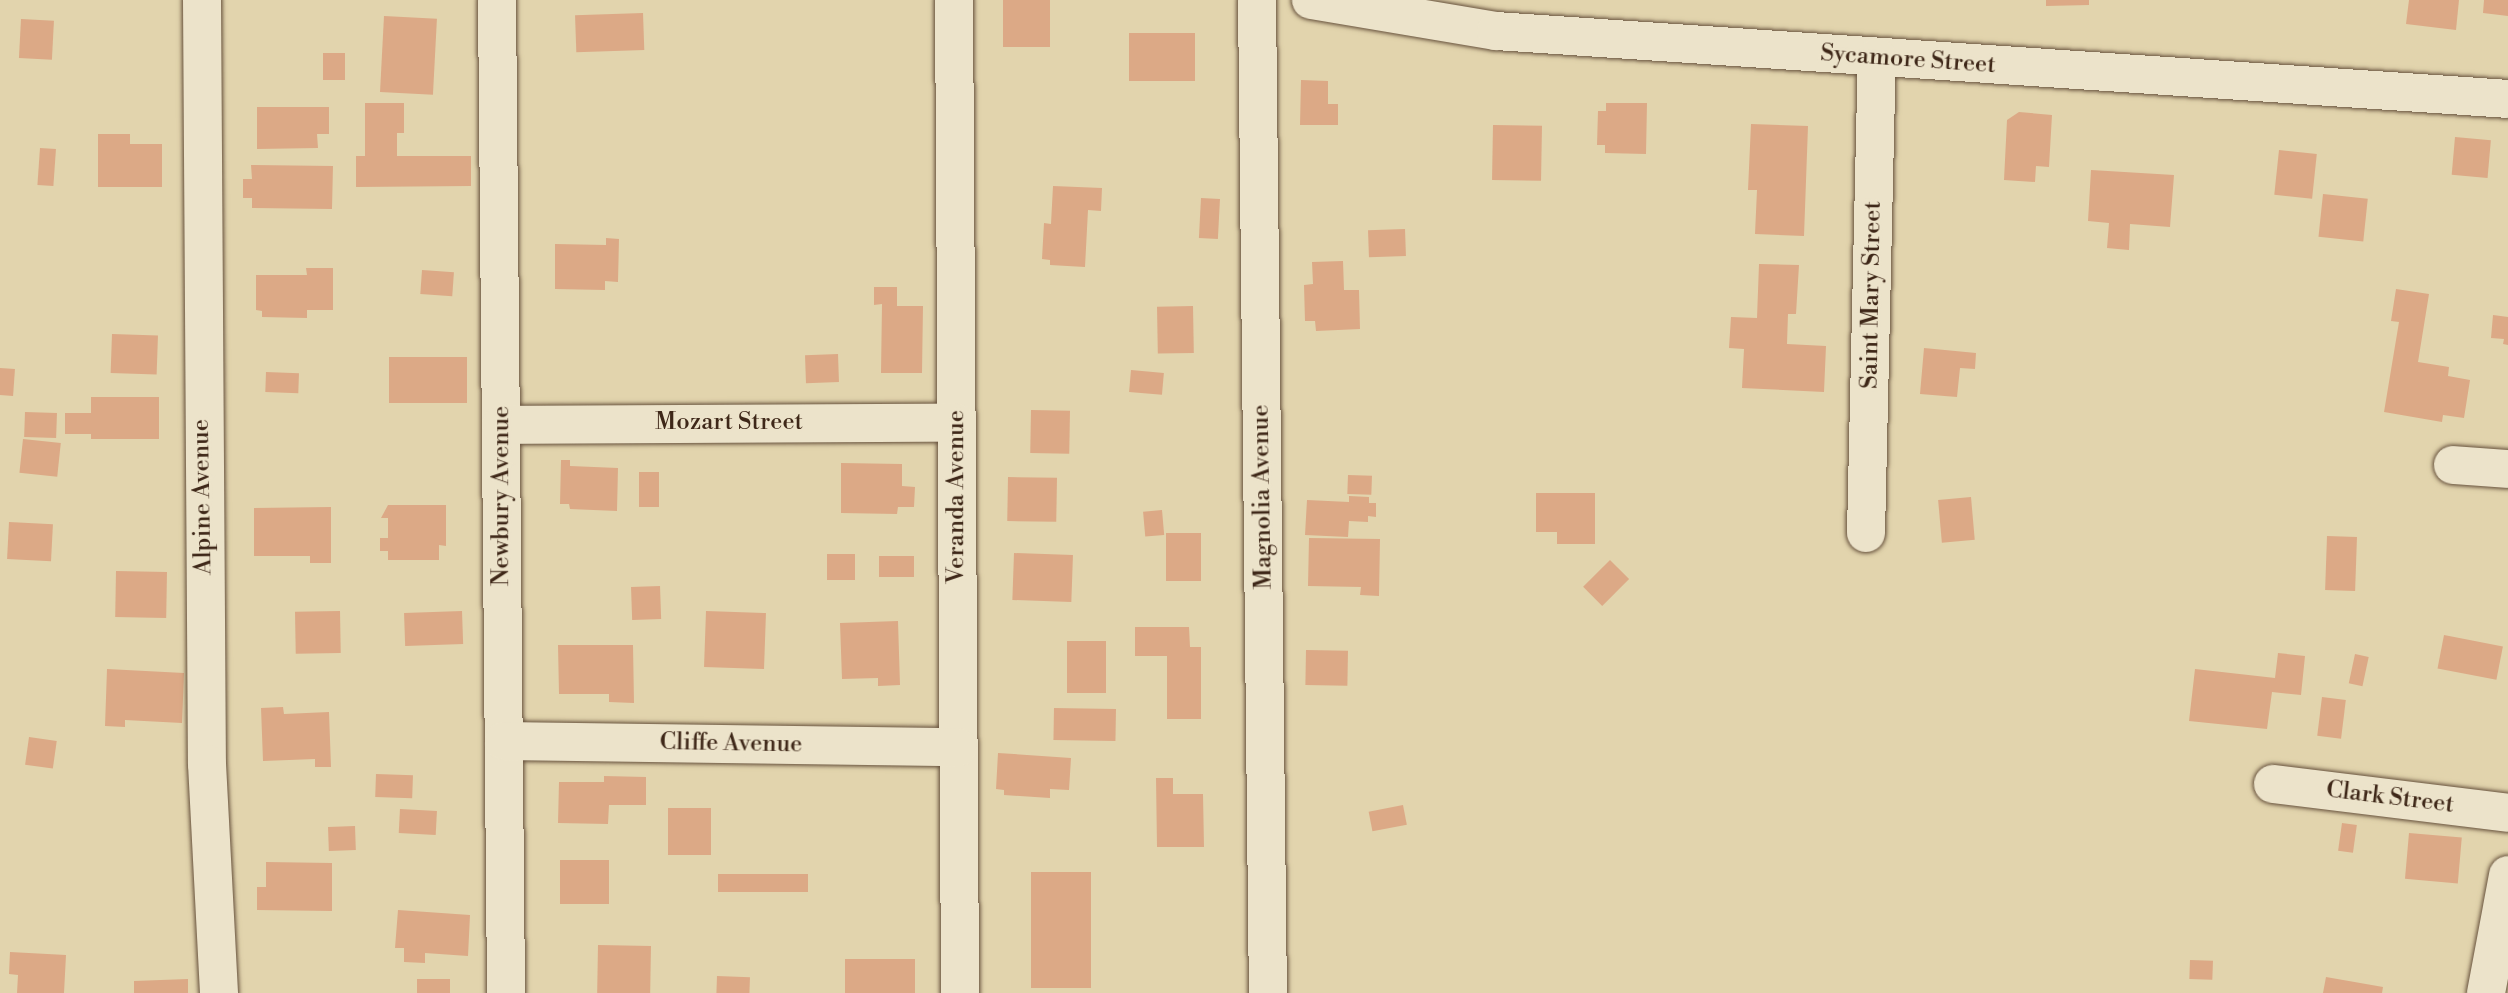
<!DOCTYPE html>
<style>
body{margin:0}
#map{position:relative;width:2508px;height:993px;overflow:hidden;background:#e2d4ad;font-family:"Libre Bodoni",serif}
div>[style]{position:absolute}
[style*='--x']{left:calc(var(--x)*1px);top:calc(var(--y)*1px);width:calc(var(--w)*1px);rotate:calc(var(--a)*1deg)}
.building>*{inset:0;background:#dca986;transform-origin:0 0}
.roads{filter:drop-shadow(0 0 2px #67523d) drop-shadow(0 0 2px #67523d)}
.street>*{height:38px;margin:-19px;padding:0 19px;transform-origin:19px;border-radius:19px;background:#ece3ca}
span{translate:-50% -50%;white-space:nowrap;text-align:center;line-height:1.15;-webkit-text-stroke:5px #ece3ca;paint-order:stroke}
.street-label{font-size:24px;color:#3e2718}
</style>
<div id="map">
<div class="building">
<i style="left:1003px;top:0;width:47px;height:47px"></i>
<i style="clip-path:polygon(2046px 0,2089px 0,2089px 5px,2046px 6px)"></i>
<i style="clip-path:polygon(2409px 0,2459px 0,2456px 30px,2406px 24px)"></i>
<i style="clip-path:polygon(2484px 0,2508px 0,2508px 16px,2483px 13px)"></i>
<i style="left:643px;top:13px;width:37px;height:68px;rotate:88deg"></i>
<i style="left:384px;top:16px;width:53px;height:76px;rotate:3deg"></i>
<i style="left:21px;top:19px;width:33px;height:39px;rotate:3deg"></i>
<i style="left:1129px;top:33px;width:66px;height:48px"></i>
<i style="left:323px;top:53px;width:22px;height:27px"></i>
<i style="clip-path:polygon(1301px 80px,1328px 81px,1328px 104px,1338px 104px,1338px 125px,1300px 125px)"></i>
<i style="clip-path:polygon(365px 103px,404px 103px,404px 133px,397px 133px,397px 156px,471px 156px,471px 186px,356px 187px,356px 156px,365px 156px)"></i>
<i style="clip-path:polygon(1606px 103px,1647px 103px,1646px 154px,1605px 153px,1605px 145px,1597px 145px,1598px 111px,1606px 111px)"></i>
<i style="clip-path:polygon(257px 107px,329px 107px,329px 134px,317px 134px,318px 148px,257px 149px)"></i>
<i style="clip-path:polygon(2019px 112px,2052px 115px,2049px 167px,2036px 166px,2035px 182px,2004px 180px,2007px 120px)"></i>
<i style="clip-path:polygon(1751px 124px,1808px 126px,1804px 236px,1755px 234px,1757px 190px,1748px 190px)"></i>
<i style="left:1493px;top:125px;width:49px;height:55px;rotate:1deg"></i>
<i style="clip-path:polygon(98px 134px,130px 134px,130px 144px,162px 144px,162px 187px,98px 187px)"></i>
<i style="left:2455px;top:137px;width:36px;height:38px;rotate:5deg"></i>
<i style="left:40px;top:148px;width:16px;height:37px;rotate:4deg"></i>
<i style="left:2279px;top:150px;width:38px;height:45px;rotate:6deg"></i>
<i style="clip-path:polygon(251px 165px,333px 166px,332px 209px,252px 208px,252px 198px,243px 198px,243px 179px,252px 179px)"></i>
<i style="clip-path:polygon(2091px 170px,2174px 175px,2170px 227px,2130px 224px,2129px 250px,2107px 248px,2109px 223px,2088px 221px)"></i>
<i style="clip-path:polygon(1053px 186px,1102px 188px,1101px 211px,1088px 210px,1085px 267px,1050px 265px,1050px 260px,1042px 259px,1044px 223px,1051px 224px)"></i>
<i style="left:2323px;top:194px;width:45px;height:43px;rotate:6deg"></i>
<i style="left:1201px;top:198px;width:19px;height:40px;rotate:3deg"></i>
<i style="left:1405px;top:229px;width:27px;height:37px;rotate:88deg"></i>
<i style="clip-path:polygon(606px 238px,619px 239px,618px 282px,605px 281px,605px 290px,555px 289px,555px 244px,606px 245px)"></i>
<i style="clip-path:polygon(1343px 261px,1344px 290px,1359px 290px,1360px 329px,1316px 331px,1315px 321px,1305px 321px,1304px 285px,1313px 284px,1312px 262px)"></i>
<i style="clip-path:polygon(1759px 264px,1799px 265px,1796px 314px,1788px 314px,1787px 344px,1826px 346px,1824px 392px,1742px 388px,1744px 349px,1729px 348px,1731px 317px,1757px 318px)"></i>
<i style="clip-path:polygon(306px 268px,333px 268px,333px 310px,307px 310px,307px 318px,262px 317px,262px 311px,256px 310px,256px 275px,307px 275px)"></i>
<i style="left:422px;top:270px;width:32px;height:24px;rotate:4deg"></i>
<i style="clip-path:polygon(874px 287px,897px 287px,897px 306px,923px 306px,922px 373px,881px 373px,882px 304px,874px 305px)"></i>
<i style="clip-path:polygon(2396px 289px,2429px 294px,2418px 362px,2449px 367px,2448px 376px,2470px 380px,2464px 418px,2443px 415px,2442px 422px,2384px 412px,2399px 322px,2391px 321px)"></i>
<i style="left:1193px;top:306px;width:47px;height:36px;rotate:89deg"></i>
<i style="clip-path:polygon(2493px 315px,2508px 317px,2508px 345px,2503px 344px,2504px 339px,2491px 338px)"></i>
<i style="left:112px;top:334px;width:46px;height:39px;rotate:2deg"></i>
<i style="clip-path:polygon(1924px 348px,1976px 353px,1975px 369px,1960px 368px,1957px 397px,1920px 394px)"></i>
<i style="left:838px;top:354px;width:28px;height:33px;rotate:88deg"></i>
<i style="left:467px;top:357px;width:46px;height:78px;rotate:90deg"></i>
<i style="left:0;top:368px;width:15px;height:27px;rotate:4deg"></i>
<i style="left:1131px;top:370px;width:33px;height:22px;rotate:5deg"></i>
<i style="left:266px;top:372px;width:33px;height:20px;rotate:2deg"></i>
<i style="clip-path:polygon(91px 397px,159px 397px,159px 439px,91px 439px,91px 434px,65px 434px,65px 413px,91px 413px)"></i>
<i style="left:1031px;top:410px;width:39px;height:43px;rotate:1deg"></i>
<i style="left:25px;top:412px;width:32px;height:25px;rotate:2deg"></i>
<i style="left:23px;top:439px;width:38px;height:34px;rotate:6deg"></i>
<i style="clip-path:polygon(561px 460px,570px 460px,570px 466px,618px 468px,617px 511px,570px 509px,569px 504px,560px 504px)"></i>
<i style="clip-path:polygon(841px 463px,902px 464px,902px 486px,915px 487px,914px 507px,898px 507px,897px 514px,841px 513px)"></i>
<i style="left:639px;top:472px;width:20px;height:35px"></i>
<i style="left:1348px;top:475px;width:24px;height:19px;rotate:2deg"></i>
<i style="left:1008px;top:477px;width:49px;height:44px;rotate:1deg"></i>
<i style="clip-path:polygon(1536px 493px,1595px 493px,1595px 544px,1557px 544px,1557px 532px,1536px 532px)"></i>
<i style="clip-path:polygon(1349px 496px,1369px 497px,1369px 503px,1376px 503px,1376px 517px,1368px 516px,1368px 522px,1349px 521px,1348px 537px,1305px 535px,1307px 500px,1349px 502px)"></i>
<i style="left:1971px;top:497px;width:43px;height:33px;rotate:85deg"></i>
<i style="clip-path:polygon(388px 505px,446px 505px,446px 546px,439px 545px,439px 560px,388px 560px,388px 551px,380px 551px,380px 538px,388px 538px,388px 518px,381px 518px)"></i>
<i style="clip-path:polygon(331px 507px,331px 563px,310px 563px,310px 556px,254px 556px,254px 508px)"></i>
<i style="left:1162px;top:510px;width:25px;height:19px;rotate:85deg"></i>
<i style="left:9px;top:522px;width:44px;height:37px;rotate:3deg"></i>
<i style="left:1166px;top:533px;width:35px;height:48px"></i>
<i style="left:2327px;top:536px;width:30px;height:54px;rotate:2deg"></i>
<i style="clip-path:polygon(1309px 538px,1380px 539px,1379px 596px,1360px 595px,1361px 587px,1308px 586px)"></i>
<i style="left:1014px;top:553px;width:59px;height:47px;rotate:2deg"></i>
<i style="left:827px;top:554px;width:28px;height:26px"></i>
<i style="left:879px;top:556px;width:35px;height:21px"></i>
<i style="left:1610px;top:560px;width:27px;height:38px;rotate:45deg"></i>
<i style="left:116px;top:571px;width:51px;height:46px;rotate:1deg"></i>
<i style="left:660px;top:586px;width:33px;height:29px;rotate:88deg"></i>
<i style="left:340px;top:611px;width:42px;height:45px;rotate:89deg"></i>
<i style="left:462px;top:611px;width:33px;height:58px;rotate:88deg"></i>
<i style="left:706px;top:611px;width:60px;height:56px;rotate:2deg"></i>
<i style="clip-path:polygon(898px 621px,900px 685px,878px 686px,878px 678px,842px 679px,840px 623px)"></i>
<i style="clip-path:polygon(1135px 627px,1189px 627px,1190px 647px,1201px 647px,1201px 719px,1167px 719px,1167px 656px,1135px 656px)"></i>
<i style="left:2444px;top:635px;width:60px;height:34px;rotate:11deg"></i>
<i style="left:1067px;top:641px;width:39px;height:52px"></i>
<i style="clip-path:polygon(558px 645px,633px 645px,634px 703px,609px 702px,609px 694px,559px 694px)"></i>
<i style="left:1306px;top:650px;width:42px;height:35px;rotate:1deg"></i>
<i style="clip-path:polygon(2278px 653px,2305px 656px,2301px 695px,2272px 692px,2267px 729px,2189px 721px,2195px 669px,2275px 678px)"></i>
<i style="left:2355px;top:654px;width:14px;height:30px;rotate:12deg"></i>
<i style="clip-path:polygon(107px 669px,184px 673px,182px 723px,125px 720px,125px 727px,105px 726px)"></i>
<i style="left:2322px;top:697px;width:24px;height:39px;rotate:7deg"></i>
<i style="clip-path:polygon(283px 707px,284px 714px,329px 712px,331px 767px,315px 767px,315px 759px,263px 761px,261px 708px)"></i>
<i style="left:1054px;top:708px;width:62px;height:32px;rotate:1deg"></i>
<i style="left:29px;top:737px;width:28px;height:28px;rotate:8deg"></i>
<i style="clip-path:polygon(998px 753px,1071px 758px,1069px 790px,1050px 789px,1050px 798px,1004px 795px,1004px 790px,996px 789px)"></i>
<i style="left:376px;top:774px;width:37px;height:23px;rotate:2deg"></i>
<i style="clip-path:polygon(604px 776px,646px 777px,646px 805px,609px 805px,608px 824px,558px 823px,559px 782px,604px 782px)"></i>
<i style="clip-path:polygon(1156px 778px,1173px 778px,1173px 794px,1203px 794px,1204px 847px,1157px 847px)"></i>
<i style="left:1403px;top:805px;width:20px;height:35px;rotate:79deg"></i>
<i style="left:668px;top:808px;width:43px;height:47px"></i>
<i style="left:400px;top:809px;width:37px;height:24px;rotate:3deg"></i>
<i style="left:2342px;top:823px;width:15px;height:28px;rotate:8deg"></i>
<i style="left:355px;top:826px;width:24px;height:27px;rotate:88deg"></i>
<i style="left:2409px;top:833px;width:53px;height:46px;rotate:5deg"></i>
<i style="left:560px;top:860px;width:49px;height:44px"></i>
<i style="clip-path:polygon(266px 862px,332px 863px,332px 911px,257px 910px,257px 887px,266px 887px)"></i>
<i style="left:1031px;top:872px;width:60px;height:116px"></i>
<i style="left:718px;top:874px;width:90px;height:18px"></i>
<i style="clip-path:polygon(398px 910px,470px 915px,468px 956px,425px 953px,425px 963px,404px 962px,404px 948px,395px 948px)"></i>
<i style="left:598px;top:945px;width:53px;height:48px;rotate:1deg"></i>
<i style="clip-path:polygon(10px 952px,66px 955px,64px 993px,17px 993px,18px 975px,9px 974px)"></i>
<i style="left:845px;top:959px;width:70px;height:34px"></i>
<i style="left:2190px;top:960px;width:23px;height:19px;rotate:2deg"></i>
<i style="left:717px;top:976px;width:33px;height:17px;rotate:2deg"></i>
<i style="clip-path:polygon(2326px 977px,2383px 987px,2382px 993px,2323px 993px)"></i>
<i style="clip-path:polygon(188px 979px,188px 993px,134px 993px,134px 981px)"></i>
<i style="left:417px;top:979px;width:33px;height:14px"></i>
</div>
<div class="roads">
<div class="street">
<i style="--x:202;--y:0;--w:764;--a:89.63"></i>
<i style="--x:207;--y:764;--w:229;--a:87"></i>
<i style="--x:497;--y:0;--w:993;--a:89.48"></i>
<i style="--x:954;--y:0;--w:993;--a:89.65"></i>
<i style="--x:1257;--y:0;--w:993;--a:89.37"></i>
<i style="--x:1311;--y:0;--w:188;--a:9.5"></i>
<i style="--x:1496;--y:31;--w:1014;--a:3.84"></i>
<i style="--x:501;--y:425;--w:455;--a:-0.3"></i>
<i style="--x:2453;--y:465;--w:55;--a:4.2"></i>
<i style="--x:1866;--y:533;--w:476;--a:-88.7"></i>
<i style="--x:504;--y:741;--w:454;--a:0.8"></i>
<i style="--x:2273;--y:784;--w:237;--a:7"></i>
<i style="--x:2486;--y:993;--w:120;--a:-79.4"></i>
</div>
</div>
<div class="street-label">
<span style="left:1908px;top:60px;rotate:4deg">Sycamore Street</span>
<span style="left:1872px;top:295px;rotate:-89deg">Saint Mary Street</span>
<span style="left:729px;top:423px">Mozart Street</span>
<span style="left:502px;top:496px;rotate:-90deg">Newbury Avenue</span>
<span style="left:203px;top:497px;rotate:-91deg">Alpine Avenue</span>
<span style="left:957px;top:497px;rotate:-90deg">Veranda Avenue</span>
<span style="left:1263px;top:497px;rotate:-91deg">Magnolia Avenue</span>
<span style="left:731px;top:744px;rotate:1deg">Cliffe Avenue</span>
<span style="left:2390px;top:798px;rotate:7deg">Clark Street</span>
</div>
</div>
